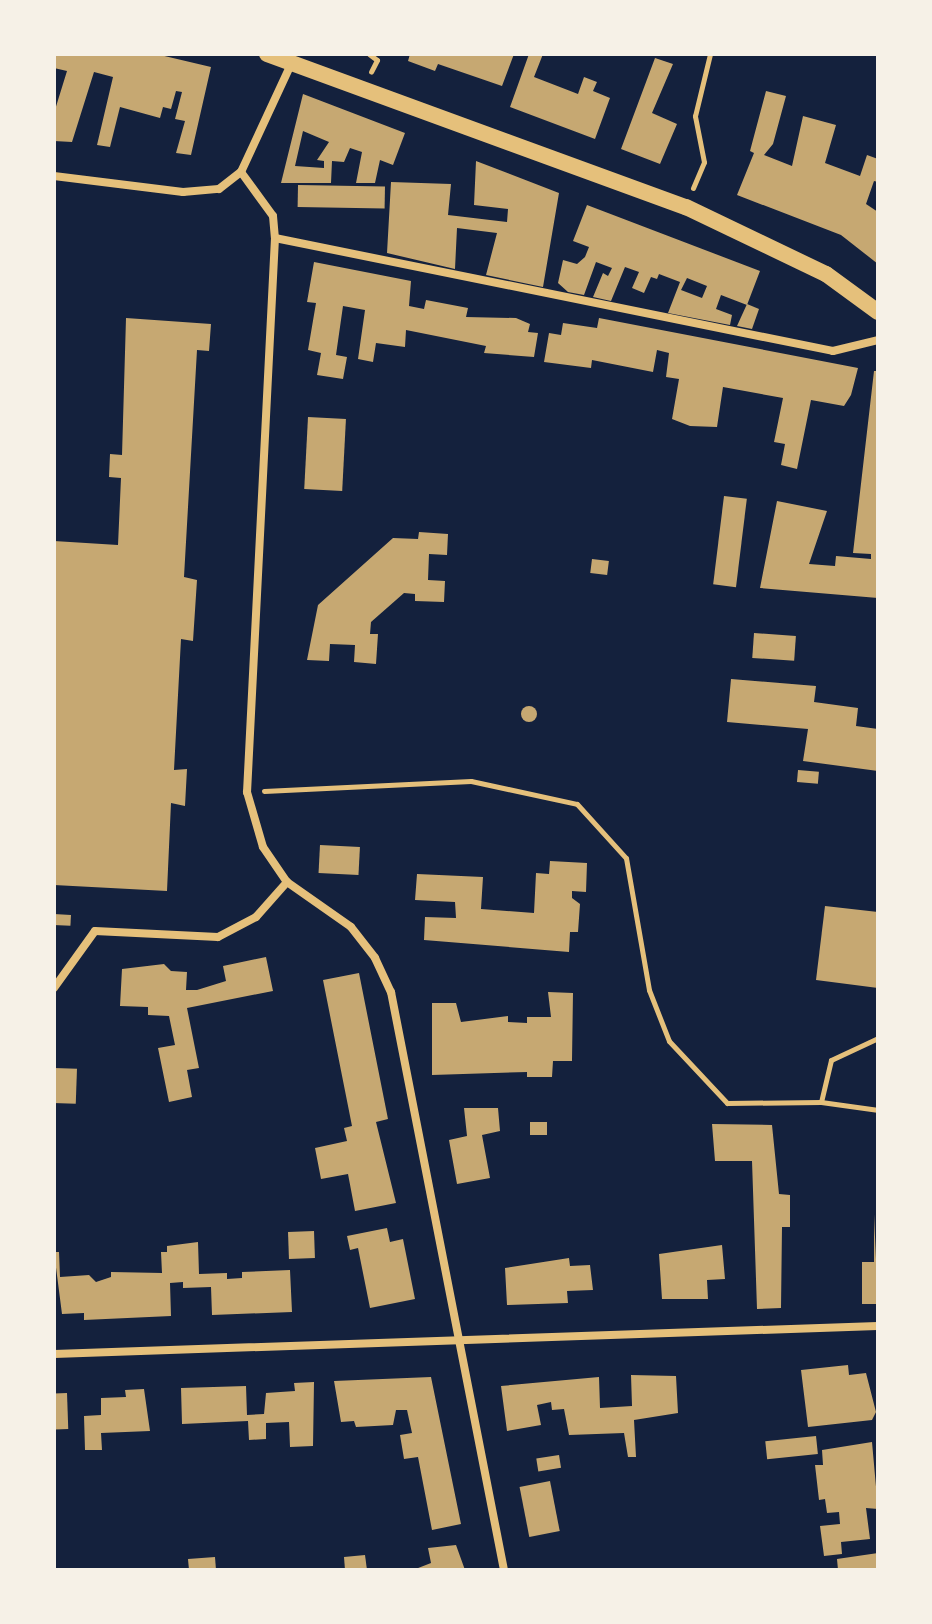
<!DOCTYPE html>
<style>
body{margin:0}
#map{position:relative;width:932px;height:1624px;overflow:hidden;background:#14213d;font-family:"Asap Condensed",sans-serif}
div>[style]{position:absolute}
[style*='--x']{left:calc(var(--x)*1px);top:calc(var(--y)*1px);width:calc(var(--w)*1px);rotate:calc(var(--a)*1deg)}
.building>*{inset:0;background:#c6a872;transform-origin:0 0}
.round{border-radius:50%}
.path>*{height:5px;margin:-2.5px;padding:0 2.5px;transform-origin:2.5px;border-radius:2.5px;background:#e5c07b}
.minor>*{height:8px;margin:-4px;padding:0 4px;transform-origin:4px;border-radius:4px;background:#e5c07b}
.secondary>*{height:16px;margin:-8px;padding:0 8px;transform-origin:8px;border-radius:8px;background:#e5c07b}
span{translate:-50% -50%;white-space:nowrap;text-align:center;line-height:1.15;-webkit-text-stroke:7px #f6f1e7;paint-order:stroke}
.frame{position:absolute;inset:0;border:56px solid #f6f1e7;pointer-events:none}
</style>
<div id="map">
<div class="building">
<i style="clip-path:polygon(54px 54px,156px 54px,211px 67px,191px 155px,176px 153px,185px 121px,175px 119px,182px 92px,176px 91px,171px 109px,163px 107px,160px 118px,120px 107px,110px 147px,97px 145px,113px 77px,94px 72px,72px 142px,54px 141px,54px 113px,67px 71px,54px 68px)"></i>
<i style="clip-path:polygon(410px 54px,514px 54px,502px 86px,438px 64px,435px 71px,408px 61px)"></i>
<i style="clip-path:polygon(529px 54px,543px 54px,534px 77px,578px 94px,584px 77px,597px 82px,593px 91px,610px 98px,595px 139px,510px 107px)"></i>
<i style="clip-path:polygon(655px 58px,673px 64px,652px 113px,677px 124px,660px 164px,621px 149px)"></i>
<i style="clip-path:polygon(766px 91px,786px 96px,773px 144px,764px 155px,792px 166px,803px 116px,836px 125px,825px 163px,860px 176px,867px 155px,878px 159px,878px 182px,874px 181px,866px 204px,878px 212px,878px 264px,841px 235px,737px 195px,754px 153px,750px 151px)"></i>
<i style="clip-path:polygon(evenodd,303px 94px,405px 133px,393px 165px,380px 160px,375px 183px,356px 183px,362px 152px,350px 148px,344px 162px,332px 161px,331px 183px,281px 183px,303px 94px,303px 131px,329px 142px,317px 160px,324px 161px,324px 168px,295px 166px,303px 131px)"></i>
<i style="clip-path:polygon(476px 161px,559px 193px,543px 287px,486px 275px,497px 233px,457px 228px,455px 269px,387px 253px,391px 182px,451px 184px,448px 215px,507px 222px,508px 209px,474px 205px)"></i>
<i style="left:298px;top:185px;width:87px;height:22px;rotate:1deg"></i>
<i style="clip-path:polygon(evenodd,587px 205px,760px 271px,747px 305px,721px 295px,716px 309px,732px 315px,730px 325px,668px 313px,680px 282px,659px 274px,657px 279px,651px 277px,644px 293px,632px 288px,639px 272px,625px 267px,611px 301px,593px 297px,603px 273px,608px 276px,612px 268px,596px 262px,584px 295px,568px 292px,558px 283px,563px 260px,577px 264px,585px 257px,589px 247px,573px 241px,587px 205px,687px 278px,707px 286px,702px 298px,681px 290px,687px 278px)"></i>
<i style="clip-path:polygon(314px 262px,411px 281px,409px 306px,424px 309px,426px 300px,468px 308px,466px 317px,516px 318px,530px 324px,528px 332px,538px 333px,534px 357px,484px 353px,486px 346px,406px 330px,405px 347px,376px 343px,373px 362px,358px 359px,365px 310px,343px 306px,336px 355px,347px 357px,343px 379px,317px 375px,321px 353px,308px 350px,316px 303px,307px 302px)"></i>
<i style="clip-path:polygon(747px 304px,759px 309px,752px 329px,737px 326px)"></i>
<i style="clip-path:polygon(126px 318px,211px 324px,209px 351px,197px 350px,184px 577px,197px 580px,193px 641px,181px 639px,174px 770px,187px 769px,185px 806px,171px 803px,167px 891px,54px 885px,54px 541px,118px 545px,121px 478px,109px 477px,110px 454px,122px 455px)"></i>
<i style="clip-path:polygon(599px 318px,858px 368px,851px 395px,844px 406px,811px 400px,797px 469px,781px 465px,785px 444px,774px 442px,783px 398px,723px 387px,717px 427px,690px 426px,672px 419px,679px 379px,666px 377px,669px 353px,657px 350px,653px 372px,592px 360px,591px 368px,544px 362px,549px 333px,561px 335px,563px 323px,597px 328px)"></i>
<i style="clip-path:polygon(874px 371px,878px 371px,878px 598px,760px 588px,777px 501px,827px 511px,809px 564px,835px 566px,836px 556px,871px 559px,871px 554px,853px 553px)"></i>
<i style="left:308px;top:417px;width:38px;height:72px;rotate:3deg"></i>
<i style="left:724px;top:496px;width:23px;height:89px;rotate:7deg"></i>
<i style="clip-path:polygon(419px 532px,448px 534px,447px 555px,429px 554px,428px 580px,445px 581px,444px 602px,415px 601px,415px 594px,404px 593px,371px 622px,370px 634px,378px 634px,376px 664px,354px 662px,355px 645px,330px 644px,329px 661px,307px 660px,318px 605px,393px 538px,418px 539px)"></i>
<i style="left:592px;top:559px;width:17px;height:14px;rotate:7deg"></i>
<i style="left:754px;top:633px;width:42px;height:25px;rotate:4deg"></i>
<i style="clip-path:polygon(731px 679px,816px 686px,814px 702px,858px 708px,856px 726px,878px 729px,878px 771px,803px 761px,808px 729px,727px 722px)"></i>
<i class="round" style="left:521px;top:706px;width:16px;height:16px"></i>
<i style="left:798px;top:770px;width:21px;height:12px;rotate:5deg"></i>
<i style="left:320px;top:845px;width:40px;height:28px;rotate:3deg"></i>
<i style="clip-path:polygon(550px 861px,587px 863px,586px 892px,572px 891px,572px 898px,580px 904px,578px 932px,570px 932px,569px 952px,424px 940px,425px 917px,456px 918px,455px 902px,415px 900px,417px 874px,483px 877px,481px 909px,534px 913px,536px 873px,549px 874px)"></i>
<i style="clip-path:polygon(825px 906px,878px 912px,878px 988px,816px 980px)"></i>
<i style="left:54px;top:914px;width:17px;height:11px;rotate:3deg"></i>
<i style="clip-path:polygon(266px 957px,273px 991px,187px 1008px,199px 1068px,187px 1070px,192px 1097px,169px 1102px,158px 1048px,175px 1045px,169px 1016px,148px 1015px,148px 1007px,120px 1006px,122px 969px,164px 964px,171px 971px,187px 972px,186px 990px,197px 990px,226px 981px,223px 966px)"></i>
<i style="clip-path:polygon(359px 973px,388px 1119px,376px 1122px,396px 1203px,355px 1211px,348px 1174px,321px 1179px,315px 1148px,347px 1141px,344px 1128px,352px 1126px,323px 980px)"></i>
<i style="clip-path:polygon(548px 992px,573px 993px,572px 1061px,553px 1061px,552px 1077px,527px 1077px,527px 1072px,432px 1075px,432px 1003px,456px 1003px,461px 1022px,508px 1016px,508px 1022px,527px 1023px,527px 1017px,551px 1017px)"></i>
<i style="left:54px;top:1068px;width:23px;height:35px;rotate:2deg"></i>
<i style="clip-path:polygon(464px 1108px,498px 1108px,500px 1131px,482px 1135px,490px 1178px,457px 1184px,449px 1140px,467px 1136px)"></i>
<i style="left:530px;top:1122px;width:17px;height:13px"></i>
<i style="clip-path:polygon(712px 1124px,772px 1125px,779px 1194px,790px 1195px,790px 1227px,782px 1227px,781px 1308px,757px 1309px,752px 1161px,715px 1161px)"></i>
<i style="clip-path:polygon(874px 1214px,878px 1304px,862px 1304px,862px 1262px,874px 1262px)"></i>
<i style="clip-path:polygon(387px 1228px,390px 1242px,403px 1239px,415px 1299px,370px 1308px,358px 1248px,350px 1250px,347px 1236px)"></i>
<i style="left:314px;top:1231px;width:27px;height:26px;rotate:88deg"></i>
<i style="clip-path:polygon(198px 1242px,199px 1274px,227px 1273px,227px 1279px,242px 1278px,242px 1272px,290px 1270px,292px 1312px,212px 1315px,211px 1287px,183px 1288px,183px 1282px,170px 1283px,171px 1316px,84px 1320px,84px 1313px,62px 1314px,54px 1252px,59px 1252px,60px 1277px,89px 1275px,96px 1282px,111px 1277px,111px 1272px,162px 1273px,161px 1252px,167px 1252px,167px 1246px)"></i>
<i style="clip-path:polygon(722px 1245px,725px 1279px,707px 1280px,708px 1299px,662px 1299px,659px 1254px)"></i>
<i style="clip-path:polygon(569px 1258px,570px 1266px,590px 1265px,593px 1290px,567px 1291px,568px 1303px,507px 1305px,505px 1268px)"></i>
<i style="clip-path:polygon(848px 1365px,849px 1375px,866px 1373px,876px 1412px,872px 1420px,808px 1427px,801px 1370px)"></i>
<i style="clip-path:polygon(631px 1375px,676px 1376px,678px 1413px,634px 1420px,636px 1457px,628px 1457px,624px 1433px,569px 1435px,564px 1409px,552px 1410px,551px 1402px,537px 1405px,541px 1425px,507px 1431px,501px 1386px,599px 1377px,600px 1408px,632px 1406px)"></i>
<i style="clip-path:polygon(431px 1377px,461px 1524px,432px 1530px,418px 1457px,404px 1459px,400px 1435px,412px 1433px,407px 1410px,396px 1410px,393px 1425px,356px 1427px,354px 1421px,341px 1422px,334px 1381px)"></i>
<i style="clip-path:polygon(314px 1382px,313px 1446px,290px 1447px,289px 1422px,266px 1423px,266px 1439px,249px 1440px,248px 1421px,182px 1424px,181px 1388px,246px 1386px,247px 1415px,264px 1414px,266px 1393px,295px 1391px,294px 1383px)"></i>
<i style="clip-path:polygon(144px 1389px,150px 1431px,101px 1433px,102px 1450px,85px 1450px,84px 1416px,101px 1415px,101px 1398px,126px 1397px,125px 1390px)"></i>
<i style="left:67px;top:1393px;width:36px;height:13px;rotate:88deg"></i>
<i style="left:816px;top:1436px;width:18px;height:51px;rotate:84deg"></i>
<i style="clip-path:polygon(872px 1442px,878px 1509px,866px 1508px,870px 1539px,841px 1542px,842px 1554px,824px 1556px,820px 1526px,840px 1524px,839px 1512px,827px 1513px,825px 1499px,819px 1500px,815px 1465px,823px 1465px,822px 1450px)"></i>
<i style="left:559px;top:1455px;width:13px;height:23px;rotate:81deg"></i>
<i style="left:550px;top:1481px;width:51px;height:31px;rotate:79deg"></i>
<i style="clip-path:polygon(456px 1545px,465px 1570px,413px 1570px,431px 1563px,428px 1548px)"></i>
<i style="clip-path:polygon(878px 1553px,878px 1570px,838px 1570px,837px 1559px)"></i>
<i style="clip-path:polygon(365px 1555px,367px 1570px,345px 1570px,344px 1557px)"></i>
<i style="clip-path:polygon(215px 1557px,216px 1570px,189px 1570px,188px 1559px)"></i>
</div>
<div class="path">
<i style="--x:369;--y:54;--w:10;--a:37"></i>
<i style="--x:377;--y:60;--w:13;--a:117"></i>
<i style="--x:693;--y:188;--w:28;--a:-67"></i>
<i style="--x:704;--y:162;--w:47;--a:-101.1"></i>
<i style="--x:695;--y:116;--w:64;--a:-76.4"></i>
<i style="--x:264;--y:791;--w:207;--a:-2.8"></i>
<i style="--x:471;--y:781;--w:108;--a:12.2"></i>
<i style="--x:577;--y:804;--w:73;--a:47.8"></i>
<i style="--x:626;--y:858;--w:134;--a:80.1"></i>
<i style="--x:649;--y:990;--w:55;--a:68.6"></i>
<i style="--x:669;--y:1041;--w:85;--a:46.9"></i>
<i style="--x:727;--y:1103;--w:94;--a:-0.6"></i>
<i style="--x:821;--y:1102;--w:58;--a:8"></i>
<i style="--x:821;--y:1102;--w:43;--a:-76.6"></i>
<i style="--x:831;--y:1060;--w:52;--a:-25.1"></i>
</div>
<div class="minor">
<i style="--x:241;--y:172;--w:54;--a:54"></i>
<i style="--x:273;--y:216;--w:22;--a:85"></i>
<i style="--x:275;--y:238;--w:555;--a:92.89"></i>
<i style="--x:247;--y:792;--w:57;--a:73.8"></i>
<i style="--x:263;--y:847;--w:42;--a:55.6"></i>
<i style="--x:287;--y:882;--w:78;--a:35.1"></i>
<i style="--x:351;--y:927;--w:39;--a:52"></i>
<i style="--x:375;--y:958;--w:38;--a:65"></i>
<i style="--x:391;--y:992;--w:589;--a:78.94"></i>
<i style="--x:54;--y:176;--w:130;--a:7.1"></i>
<i style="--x:183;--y:192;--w:36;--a:-5"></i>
<i style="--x:219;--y:189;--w:28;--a:-38"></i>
<i style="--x:241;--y:172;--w:121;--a:-65.1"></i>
<i style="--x:275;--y:238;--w:569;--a:11.45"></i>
<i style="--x:833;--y:351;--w:46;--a:-13.7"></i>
<i style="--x:54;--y:988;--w:70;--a:-54.3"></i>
<i style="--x:95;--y:931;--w:123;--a:2.8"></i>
<i style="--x:218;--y:937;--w:43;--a:-27.8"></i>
<i style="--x:256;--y:917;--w:47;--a:-48.5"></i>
<i style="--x:54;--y:1354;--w:824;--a:-1.95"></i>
</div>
<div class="secondary">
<i style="--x:267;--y:54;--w:446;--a:20.1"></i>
<i style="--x:686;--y:207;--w:155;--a:25.6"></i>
<i style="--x:826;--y:274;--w:64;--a:36.2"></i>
</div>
<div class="frame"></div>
</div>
